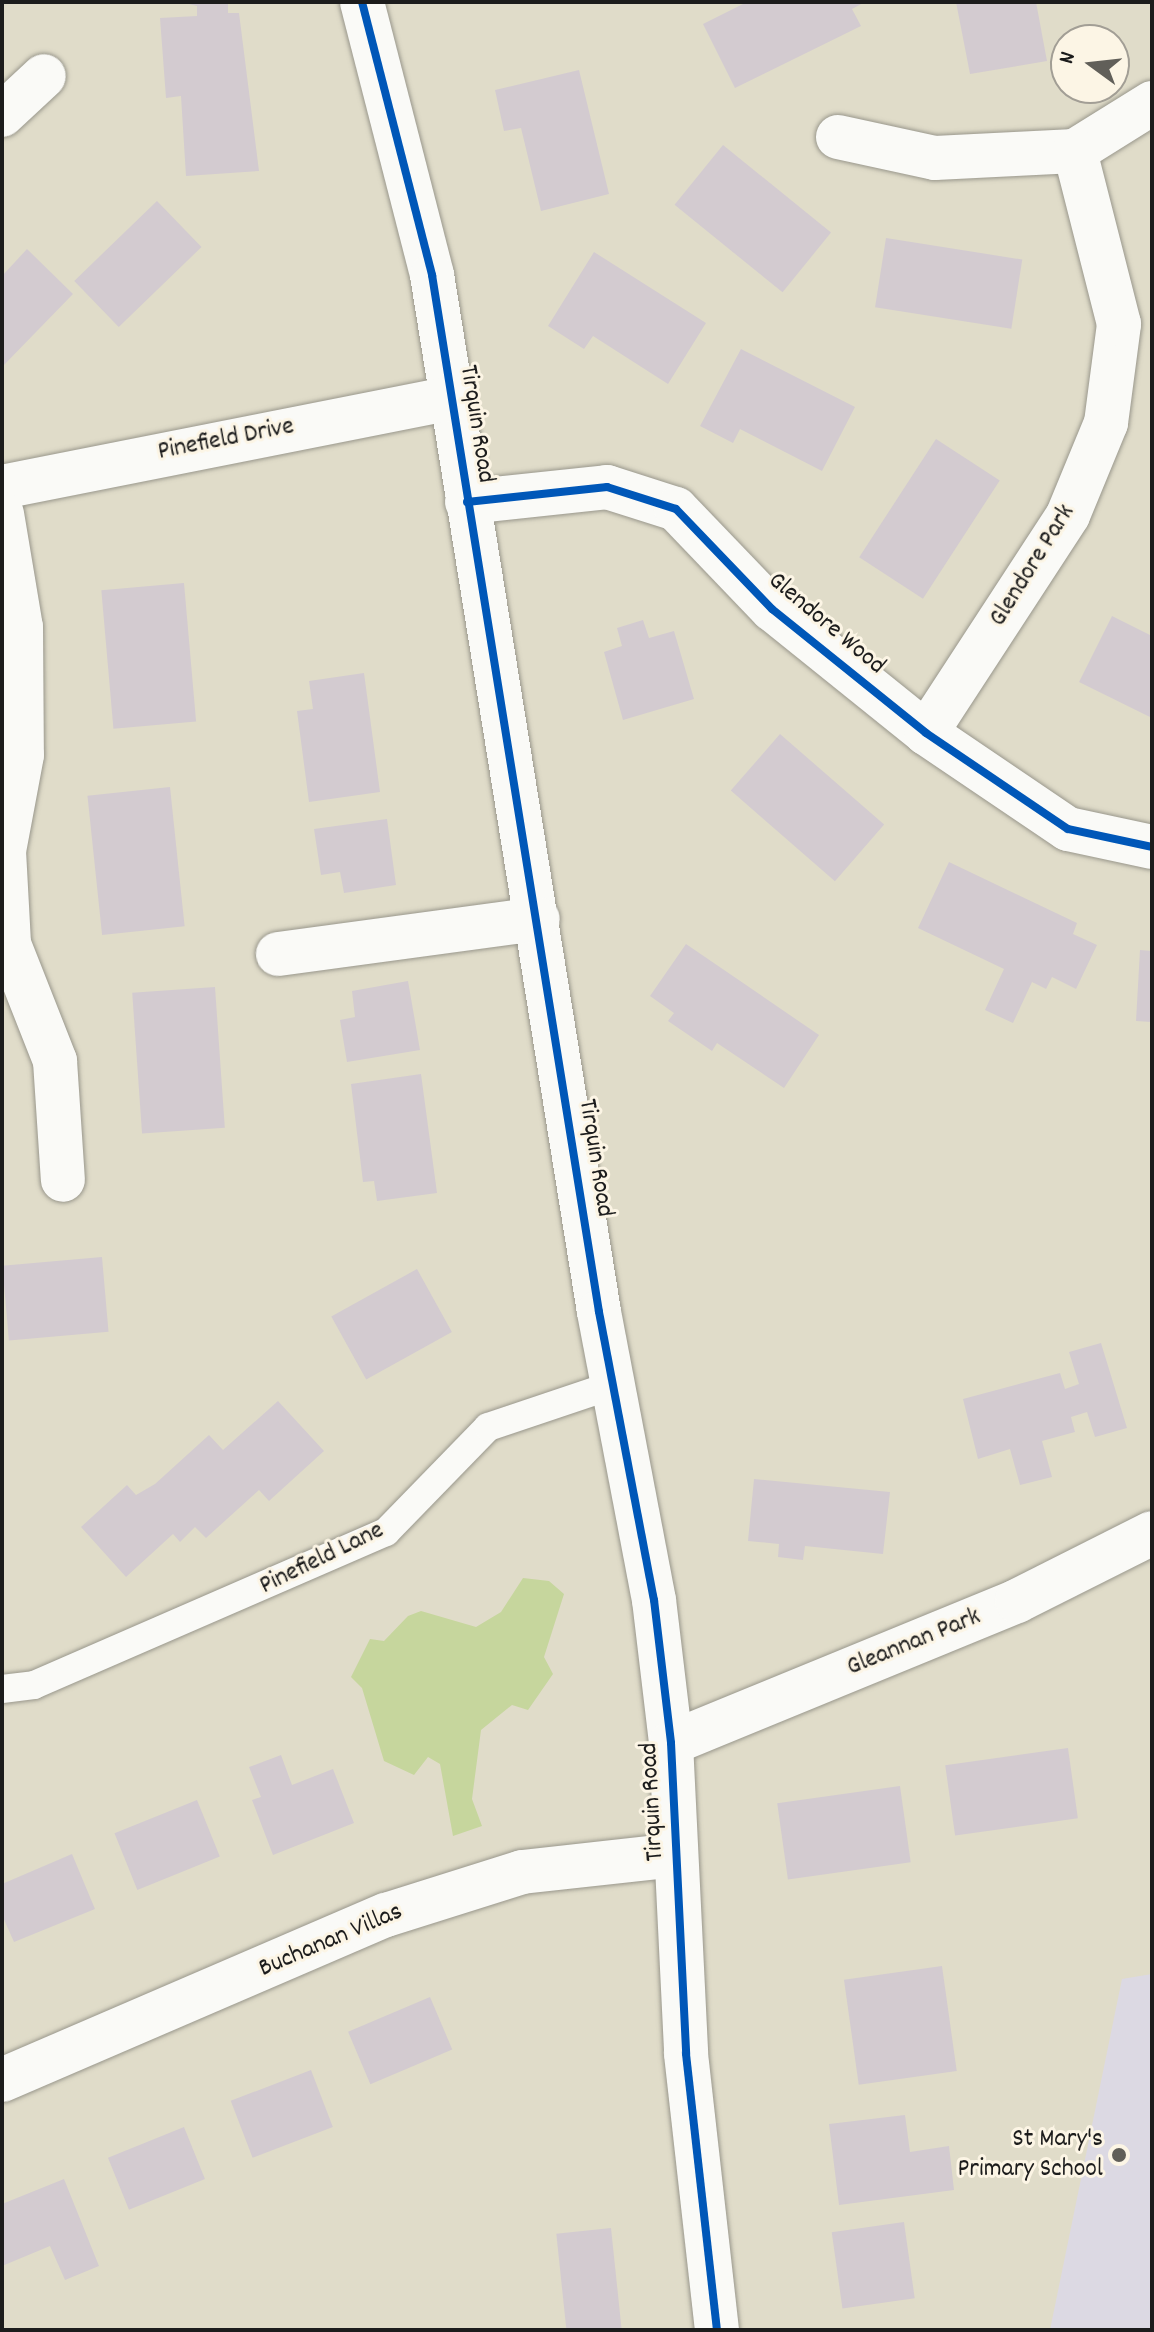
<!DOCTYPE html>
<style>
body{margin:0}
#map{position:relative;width:1154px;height:2332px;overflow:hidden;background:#e0dcc9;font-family:Dekko,sans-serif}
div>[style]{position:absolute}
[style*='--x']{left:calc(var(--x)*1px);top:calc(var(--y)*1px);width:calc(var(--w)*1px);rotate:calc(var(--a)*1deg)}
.built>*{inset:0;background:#dcd9e3}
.green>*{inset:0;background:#c6d69d}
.building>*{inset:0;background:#d3cbd0;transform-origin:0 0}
.roads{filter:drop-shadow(0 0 2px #99978c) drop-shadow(0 0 2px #99978c)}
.service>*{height:28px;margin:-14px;padding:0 14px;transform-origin:14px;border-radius:14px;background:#fafaf7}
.minor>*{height:44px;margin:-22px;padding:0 22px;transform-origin:22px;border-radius:22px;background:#fafaf7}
.cycleway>*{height:8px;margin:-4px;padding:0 4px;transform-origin:4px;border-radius:4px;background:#0057b8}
.dots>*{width:22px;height:22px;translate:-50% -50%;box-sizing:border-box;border:4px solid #fcf5e5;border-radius:50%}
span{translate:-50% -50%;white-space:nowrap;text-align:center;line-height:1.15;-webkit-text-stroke:6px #fcf5e5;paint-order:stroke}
.street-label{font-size:26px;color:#1c1c1c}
.poi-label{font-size:26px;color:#1c1c1c}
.right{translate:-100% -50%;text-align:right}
.frame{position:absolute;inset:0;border:4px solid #1c1c1c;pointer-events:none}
.north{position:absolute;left:1050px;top:24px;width:80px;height:80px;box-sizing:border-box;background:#fcf5e5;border:2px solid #a29e95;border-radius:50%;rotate:285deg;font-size:22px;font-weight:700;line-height:32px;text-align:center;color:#1c1c1c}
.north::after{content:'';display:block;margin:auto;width:28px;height:36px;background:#615f59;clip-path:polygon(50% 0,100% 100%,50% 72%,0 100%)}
</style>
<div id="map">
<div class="built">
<i style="clip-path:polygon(1152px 1974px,1152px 2330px,1050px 2330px,1122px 1979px)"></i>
</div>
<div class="green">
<i style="clip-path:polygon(523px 1578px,549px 1581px,564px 1594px,544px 1657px,553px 1674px,528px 1710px,512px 1705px,481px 1730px,472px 1799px,482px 1826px,453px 1836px,440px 1764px,428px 1757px,414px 1775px,384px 1761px,362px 1688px,351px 1677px,370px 1639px,384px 1641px,408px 1616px,421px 1611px,476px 1627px,501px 1612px)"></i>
</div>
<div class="building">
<i style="clip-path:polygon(181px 2px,228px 2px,228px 13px,239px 13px,259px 171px,186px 176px,181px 96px,166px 98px,160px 18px,197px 16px,197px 6px)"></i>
<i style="clip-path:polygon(747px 2px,865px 2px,852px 9px,861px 26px,735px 88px,703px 24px)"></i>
<i style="clip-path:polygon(956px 2px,1036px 2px,1047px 61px,970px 74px)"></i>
<i style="clip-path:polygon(579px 70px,609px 194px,541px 211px,521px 128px,504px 131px,495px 90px)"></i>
<i style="left:723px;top:145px;width:139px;height:77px;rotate:39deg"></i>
<i style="left:157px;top:201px;width:64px;height:115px;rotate:46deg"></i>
<i style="left:886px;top:238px;width:138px;height:70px;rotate:9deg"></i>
<i style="clip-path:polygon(27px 249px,73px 294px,2px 367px,2px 276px)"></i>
<i style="clip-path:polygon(594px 252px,706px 323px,668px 384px,593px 336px,584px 349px,548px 326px)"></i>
<i style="clip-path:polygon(741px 349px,855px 407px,822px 471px,740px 429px,733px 443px,700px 426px)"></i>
<i style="left:936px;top:439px;width:76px;height:141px;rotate:33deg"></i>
<i style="left:184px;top:583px;width:139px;height:83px;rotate:85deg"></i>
<i style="clip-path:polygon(1112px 616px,1152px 636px,1152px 718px,1079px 682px)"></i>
<i style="clip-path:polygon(643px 620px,649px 638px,674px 631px,694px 699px,623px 720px,604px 652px,622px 646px,617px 628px)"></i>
<i style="clip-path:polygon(364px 673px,380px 792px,309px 802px,297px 711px,313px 709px,309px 681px)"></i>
<i style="left:780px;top:734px;width:138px;height:75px;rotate:41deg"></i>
<i style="left:170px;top:787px;width:140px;height:83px;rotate:84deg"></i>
<i style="clip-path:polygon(387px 819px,396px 885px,344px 893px,340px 872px,321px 875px,314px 829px)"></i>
<i style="clip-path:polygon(949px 862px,1077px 923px,1073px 934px,1097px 945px,1076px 989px,1052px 977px,1046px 989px,1032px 982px,1013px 1023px,985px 1010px,1004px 969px,918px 928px)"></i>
<i style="clip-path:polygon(686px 944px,819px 1035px,784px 1088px,717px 1043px,712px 1051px,668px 1021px,674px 1013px,650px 996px)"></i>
<i style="clip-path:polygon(1140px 950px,1152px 951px,1152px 1022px,1136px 1021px)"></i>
<i style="clip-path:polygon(408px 981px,420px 1050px,347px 1062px,340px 1020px,355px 1017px,352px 991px)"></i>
<i style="left:215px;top:987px;width:141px;height:83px;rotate:86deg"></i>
<i style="clip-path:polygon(421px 1074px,437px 1193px,377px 1201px,374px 1181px,363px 1182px,351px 1084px)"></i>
<i style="left:102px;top:1257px;width:75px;height:100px;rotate:85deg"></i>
<i style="left:417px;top:1269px;width:72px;height:98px;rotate:61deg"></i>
<i style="clip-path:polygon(1101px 1343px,1127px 1428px,1095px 1437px,1087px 1412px,1071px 1417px,1075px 1432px,1042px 1441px,1052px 1477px,1020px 1485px,1010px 1449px,978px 1459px,963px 1399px,1060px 1373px,1065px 1389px,1079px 1384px,1069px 1352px)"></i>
<i style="clip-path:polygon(278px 1401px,324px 1451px,269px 1501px,259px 1490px,206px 1538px,195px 1527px,180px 1542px,173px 1534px,126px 1577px,81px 1527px,127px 1485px,136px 1495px,155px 1484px,209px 1435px,223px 1450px)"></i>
<i style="clip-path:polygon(754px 1479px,890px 1492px,883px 1554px,805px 1546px,803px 1560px,778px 1557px,779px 1544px,748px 1541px)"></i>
<i style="left:1068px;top:1748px;width:71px;height:124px;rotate:82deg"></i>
<i style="clip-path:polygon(281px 1755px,292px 1785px,333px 1769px,354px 1823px,273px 1855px,252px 1800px,261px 1797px,249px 1767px)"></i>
<i style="left:900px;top:1786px;width:77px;height:124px;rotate:82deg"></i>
<i style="left:197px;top:1800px;width:61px;height:89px;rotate:68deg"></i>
<i style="clip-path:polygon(72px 1854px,95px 1909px,14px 1942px,2px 1915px,2px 1884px)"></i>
<i style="left:942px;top:1966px;width:106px;height:99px;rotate:82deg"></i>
<i style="left:430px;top:1997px;width:57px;height:89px;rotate:67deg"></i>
<i style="left:311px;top:2070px;width:61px;height:86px;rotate:69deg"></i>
<i style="clip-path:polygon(905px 2115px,910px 2152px,949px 2146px,954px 2190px,839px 2205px,829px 2124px)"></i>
<i style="left:184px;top:2127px;width:56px;height:82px;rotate:68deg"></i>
<i style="clip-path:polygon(64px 2179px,99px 2266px,65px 2280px,50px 2246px,2px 2266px,2px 2204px)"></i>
<i style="left:904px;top:2222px;width:77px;height:73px;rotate:82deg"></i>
<i style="left:611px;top:2228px;width:102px;height:55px;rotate:84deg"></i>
</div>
<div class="roads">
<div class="service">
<i style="--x:2;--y:1689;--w:32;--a:-7"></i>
<i style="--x:34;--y:1685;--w:384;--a:-23.5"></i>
<i style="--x:386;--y:1532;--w:146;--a:-45.8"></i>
<i style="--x:488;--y:1427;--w:132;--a:-18.6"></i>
</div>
<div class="minor">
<i style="--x:362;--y:2;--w:282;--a:75.6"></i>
<i style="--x:432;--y:275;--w:1050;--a:80.85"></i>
<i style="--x:599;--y:1312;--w:293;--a:79.2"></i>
<i style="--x:654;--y:1600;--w:144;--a:83.2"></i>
<i style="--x:671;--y:1743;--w:311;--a:87.2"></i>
<i style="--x:686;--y:2054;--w:278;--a:83.6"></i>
<i style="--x:2;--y:115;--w:57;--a:-42.9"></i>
<i style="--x:838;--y:137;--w:99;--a:12.2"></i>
<i style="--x:935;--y:158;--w:140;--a:-2.9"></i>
<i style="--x:1075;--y:151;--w:91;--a:-31.9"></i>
<i style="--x:2;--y:487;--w:459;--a:-11.2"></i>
<i style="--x:467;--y:502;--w:141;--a:-6.1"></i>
<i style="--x:607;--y:487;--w:72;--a:17.7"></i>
<i style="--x:676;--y:509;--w:139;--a:46.2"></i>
<i style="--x:772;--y:609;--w:198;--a:38.8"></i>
<i style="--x:926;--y:733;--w:171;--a:34.1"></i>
<i style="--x:1068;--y:829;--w:86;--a:12.1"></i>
<i style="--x:2;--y:514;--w:115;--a:80.5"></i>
<i style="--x:21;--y:627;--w:128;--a:89.6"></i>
<i style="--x:22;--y:755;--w:98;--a:100.6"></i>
<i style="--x:4;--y:851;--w:93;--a:86.9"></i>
<i style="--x:9;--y:944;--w:126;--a:68.5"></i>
<i style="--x:55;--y:1061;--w:119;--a:86.2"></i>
<i style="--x:926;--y:733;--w:260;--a:-56.9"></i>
<i style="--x:1068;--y:515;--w:100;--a:-67.6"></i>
<i style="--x:1106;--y:423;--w:100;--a:-82.5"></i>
<i style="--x:1119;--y:324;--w:179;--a:-104.3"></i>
<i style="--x:278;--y:954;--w:262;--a:-7.7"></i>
<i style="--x:671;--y:1743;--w:374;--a:-22.3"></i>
<i style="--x:1017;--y:1601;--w:151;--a:-26.7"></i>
<i style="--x:2;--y:2080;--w:418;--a:-23.3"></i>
<i style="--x:386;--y:1915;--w:143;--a:-17.5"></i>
<i style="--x:522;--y:1872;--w:154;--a:-6.3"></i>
</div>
</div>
<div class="cycleway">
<i style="--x:362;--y:2;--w:282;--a:75.6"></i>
<i style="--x:432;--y:275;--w:1050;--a:80.85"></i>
<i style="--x:599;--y:1312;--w:293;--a:79.2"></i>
<i style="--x:654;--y:1600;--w:144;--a:83.2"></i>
<i style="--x:671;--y:1743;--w:311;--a:87.2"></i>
<i style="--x:686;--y:2054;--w:278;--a:83.6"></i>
<i style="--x:467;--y:502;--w:141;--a:-6.1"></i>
<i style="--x:607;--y:487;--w:72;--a:17.7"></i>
<i style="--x:676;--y:509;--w:139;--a:46.2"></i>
<i style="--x:772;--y:609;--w:198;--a:38.8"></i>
<i style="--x:926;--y:733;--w:171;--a:34.1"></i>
<i style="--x:1068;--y:829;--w:86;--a:12.1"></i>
</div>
<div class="dots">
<i style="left:1119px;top:2155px;background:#615f59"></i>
</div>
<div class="street-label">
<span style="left:476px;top:424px;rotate:81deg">Tirquin Road</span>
<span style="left:226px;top:440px;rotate:-11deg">Pinefield Drive</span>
<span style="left:1033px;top:566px;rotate:-58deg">Glendore Park</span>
<span style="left:826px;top:624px;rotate:40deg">Glendore Wood</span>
<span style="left:595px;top:1158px;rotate:81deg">Tirquin Road</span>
<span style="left:322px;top:1559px;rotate:-26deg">Pinefield Lane</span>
<span style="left:914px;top:1643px;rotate:-22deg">Gleannan Park</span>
<span style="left:653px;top:1802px;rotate:-93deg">Tirquin Road</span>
<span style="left:331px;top:1941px;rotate:-23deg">Buchanan Villas</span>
</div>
<div class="poi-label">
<span class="right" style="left:1103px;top:2155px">St Mary's<br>Primary School</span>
</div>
<div class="frame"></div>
<div class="north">N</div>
</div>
